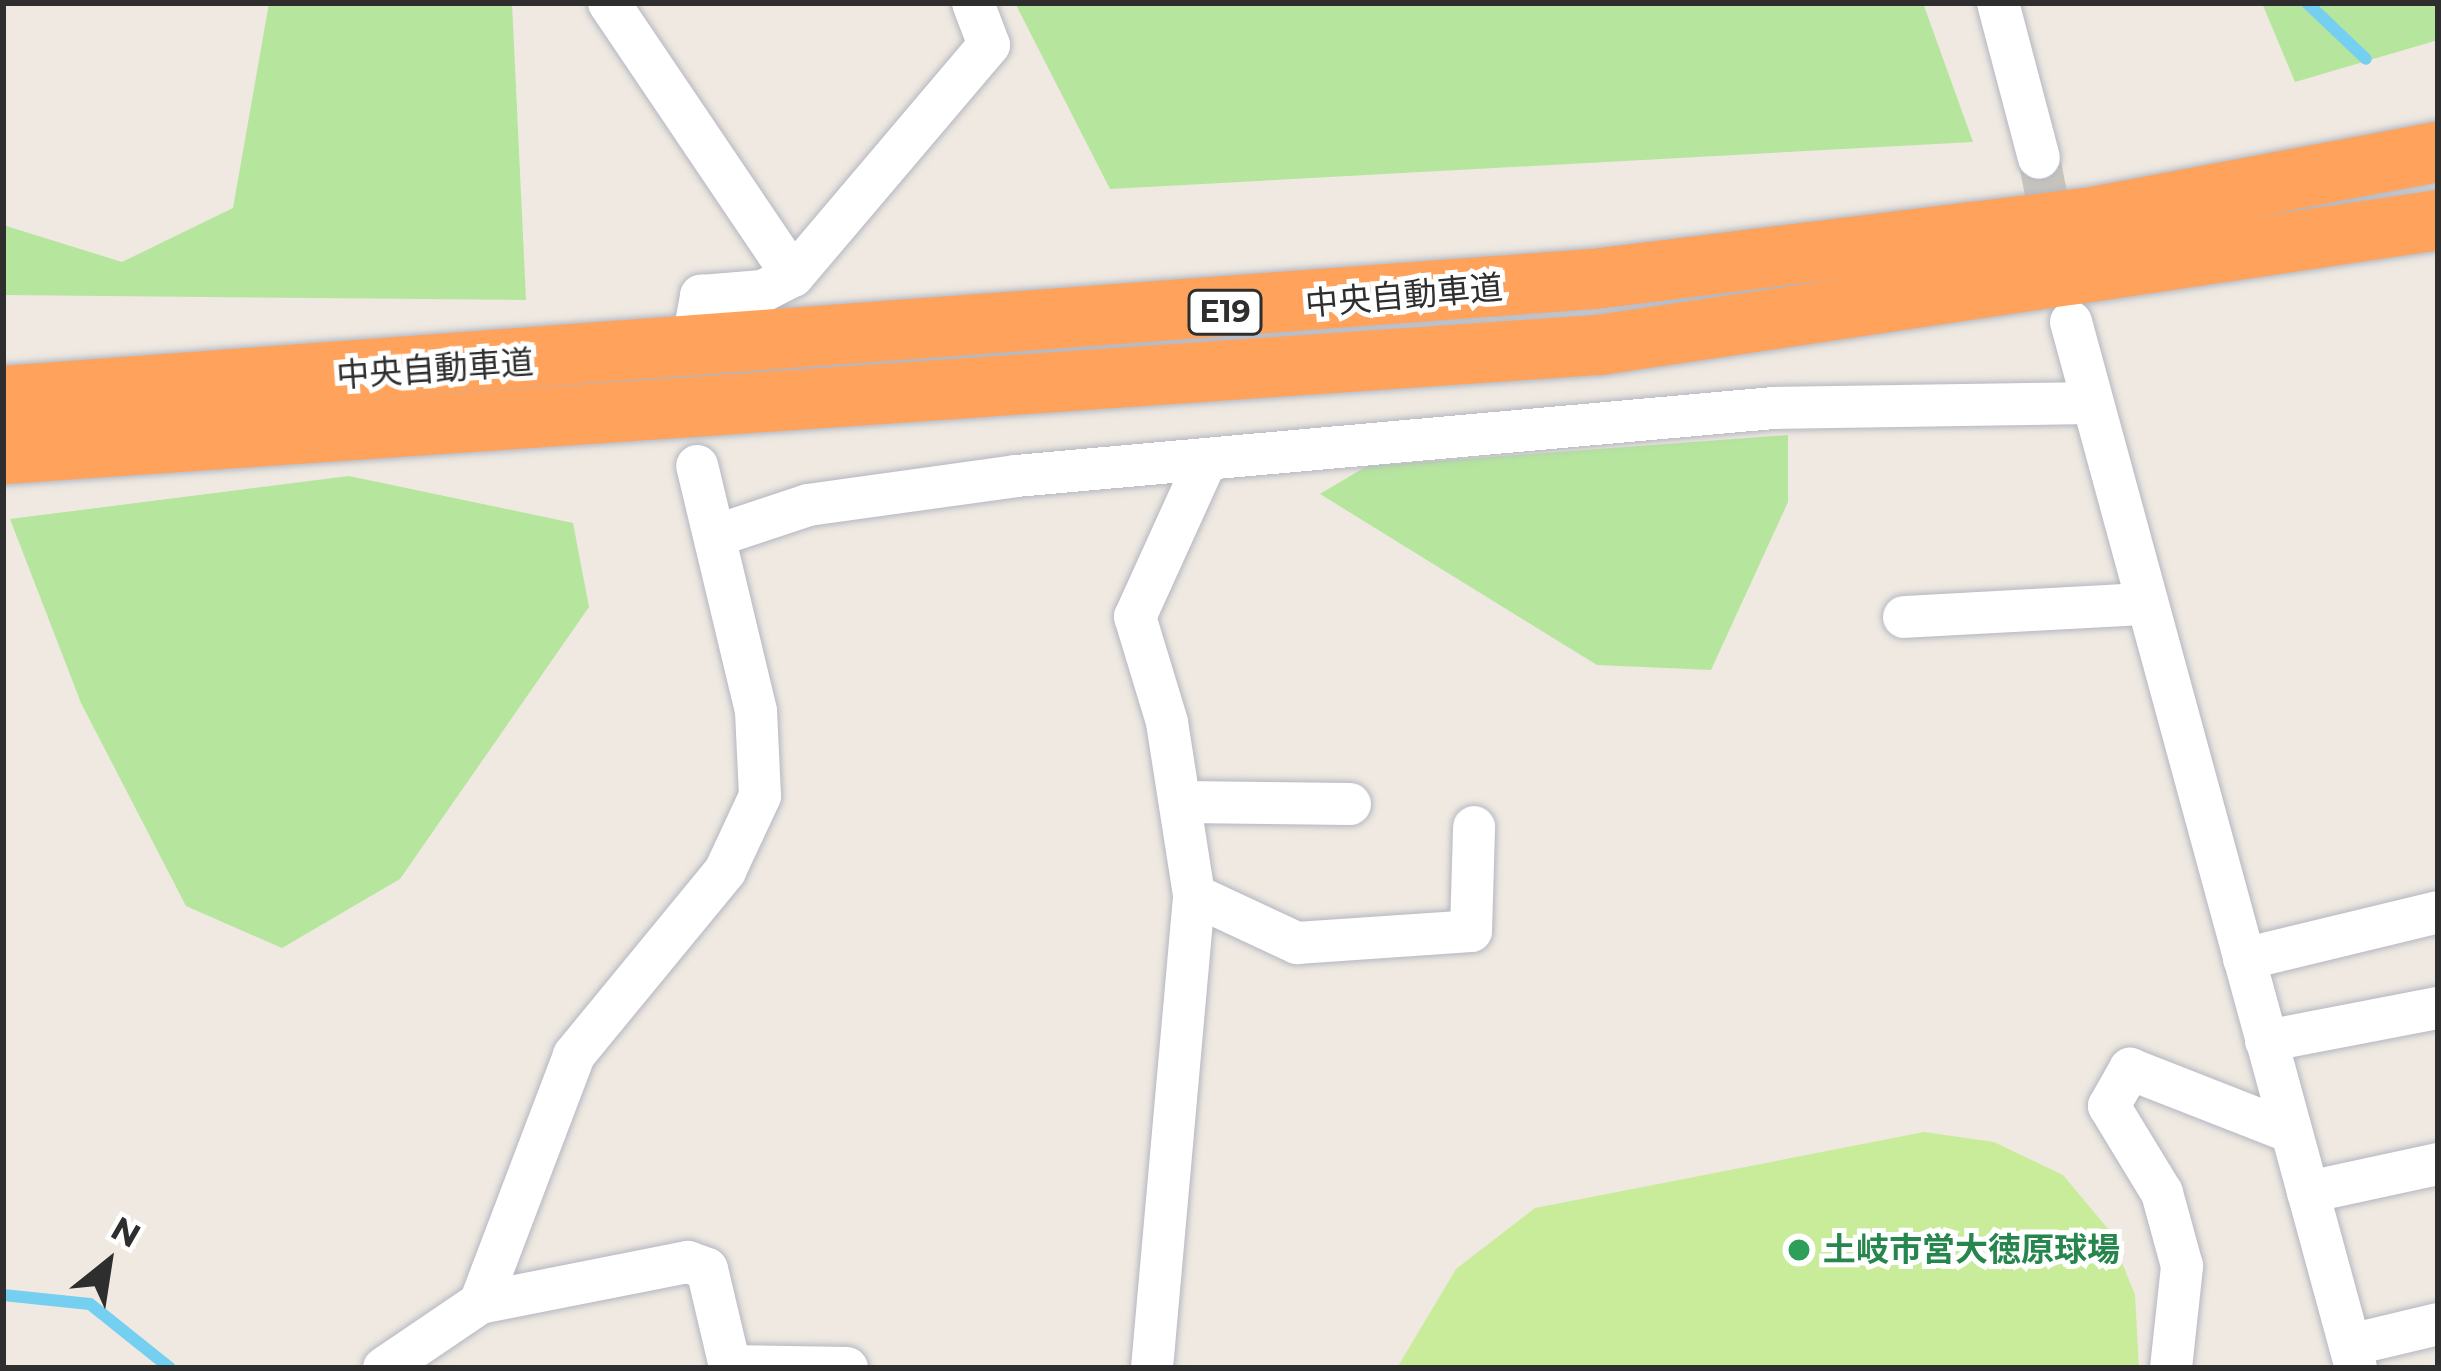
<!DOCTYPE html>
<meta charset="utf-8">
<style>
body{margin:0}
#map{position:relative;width:2441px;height:1371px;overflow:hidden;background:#efe9e1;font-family:Montserrat,"Noto Sans JP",sans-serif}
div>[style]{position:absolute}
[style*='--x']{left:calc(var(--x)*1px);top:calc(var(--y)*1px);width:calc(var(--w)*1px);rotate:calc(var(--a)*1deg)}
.green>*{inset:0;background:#b6e59e}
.pitch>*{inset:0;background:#c9ec9a}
.stream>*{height:12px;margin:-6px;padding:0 6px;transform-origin:6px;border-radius:6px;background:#75cff0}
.minor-tunnel>*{height:42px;margin-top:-21px;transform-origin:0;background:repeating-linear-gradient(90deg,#c8c4bd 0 42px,transparent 0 63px)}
.roads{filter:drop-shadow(0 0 3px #b4b7c1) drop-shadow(0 0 3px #b4b7c1)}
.minor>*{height:42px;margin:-21px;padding:0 21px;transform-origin:21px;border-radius:21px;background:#fff}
.highway>*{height:60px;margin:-30px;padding:0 30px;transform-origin:30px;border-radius:30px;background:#ffa35c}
.dots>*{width:33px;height:33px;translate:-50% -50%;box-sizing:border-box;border:6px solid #fff;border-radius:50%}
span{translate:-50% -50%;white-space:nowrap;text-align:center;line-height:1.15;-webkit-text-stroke:10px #fff;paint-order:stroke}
.shield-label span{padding:3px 9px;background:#fff;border:3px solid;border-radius:9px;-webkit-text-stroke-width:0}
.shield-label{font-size:30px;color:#2e2e2e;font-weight:700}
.street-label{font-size:33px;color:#2e2e2e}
.leisure-label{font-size:33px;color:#27864d;font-weight:700}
.left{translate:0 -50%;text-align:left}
.frame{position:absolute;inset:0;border:6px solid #2e2e2e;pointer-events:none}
.north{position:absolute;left:48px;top:1203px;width:120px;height:120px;-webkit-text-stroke:9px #fff;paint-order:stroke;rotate:30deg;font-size:33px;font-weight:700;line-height:48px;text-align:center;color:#2e2e2e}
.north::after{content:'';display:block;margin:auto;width:42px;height:54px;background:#2e2e2e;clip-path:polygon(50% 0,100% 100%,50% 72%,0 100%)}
</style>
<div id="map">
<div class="green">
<i style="clip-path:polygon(269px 3px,512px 3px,526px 300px,3px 295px,3px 225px,122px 262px,233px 208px)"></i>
<i style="clip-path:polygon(1015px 3px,1923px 3px,1973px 142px,1110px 189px)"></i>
<i style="clip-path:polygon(2262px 3px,2438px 3px,2438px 40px,2295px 82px)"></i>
<i style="clip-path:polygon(1788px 435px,1788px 502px,1711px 670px,1597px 665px,1320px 494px,1367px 466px)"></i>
<i style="clip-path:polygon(349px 476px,573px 523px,589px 607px,400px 879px,282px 948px,186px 906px,81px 703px,10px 519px)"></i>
</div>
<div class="pitch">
<i style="clip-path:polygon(1924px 1132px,1994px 1142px,2063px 1175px,2109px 1230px,2135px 1295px,2139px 1368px,1397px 1368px,1456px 1269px,1535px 1208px)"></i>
</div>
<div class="stream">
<i style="--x:2307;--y:3;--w:81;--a:43.5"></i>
<i style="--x:3;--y:1295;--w:87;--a:5.9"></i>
<i style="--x:90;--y:1304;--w:102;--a:38.7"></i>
</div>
<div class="minor-tunnel">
<i style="--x:2039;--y:158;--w:94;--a:78.9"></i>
</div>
<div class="roads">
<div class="minor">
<i style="--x:609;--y:3;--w:329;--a:56"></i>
<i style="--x:1998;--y:3;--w:160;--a:75.2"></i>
<i style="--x:2071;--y:322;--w:1084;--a:74.76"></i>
<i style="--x:695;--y:330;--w:35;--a:-80"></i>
<i style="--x:701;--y:296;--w:62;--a:-4.6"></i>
<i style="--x:763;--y:291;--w:34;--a:-27"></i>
<i style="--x:793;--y:276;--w:303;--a:-49.7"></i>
<i style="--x:989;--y:45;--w:45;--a:-110.9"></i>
<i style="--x:721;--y:534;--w:92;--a:-18.4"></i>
<i style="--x:808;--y:505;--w:210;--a:-7.9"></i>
<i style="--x:1016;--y:476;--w:761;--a:-5.13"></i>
<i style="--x:1774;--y:408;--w:314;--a:-0.9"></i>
<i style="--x:1904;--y:617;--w:241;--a:-3.1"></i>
<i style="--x:1183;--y:802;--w:167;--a:0.7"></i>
<i style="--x:1194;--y:895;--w:114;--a:25"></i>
<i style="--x:1297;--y:943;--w:174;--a:-3.9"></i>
<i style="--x:1471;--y:931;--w:104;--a:-88.3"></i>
<i style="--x:2244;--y:959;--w:200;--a:-13.6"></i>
<i style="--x:2266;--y:1041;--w:175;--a:-10.9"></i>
<i style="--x:2308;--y:1192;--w:133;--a:-12.2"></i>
<i style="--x:480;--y:1303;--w:265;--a:-69.2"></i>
<i style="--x:574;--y:1055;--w:238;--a:-50.6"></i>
<i style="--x:725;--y:871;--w:83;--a:-65"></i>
<i style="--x:760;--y:796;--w:85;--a:-92.7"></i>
<i style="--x:756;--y:711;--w:252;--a:-103.5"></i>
<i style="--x:2350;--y:1345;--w:90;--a:-13.4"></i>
<i style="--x:384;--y:1368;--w:116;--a:-34.1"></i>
<i style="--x:480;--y:1303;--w:212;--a:-11.2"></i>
<i style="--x:688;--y:1262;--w:20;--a:20"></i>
<i style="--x:707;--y:1269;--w:100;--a:76.7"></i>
<i style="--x:730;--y:1366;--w:117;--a:1"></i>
<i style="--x:1152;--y:1368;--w:475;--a:-84.9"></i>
<i style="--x:1194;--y:895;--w:175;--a:-98.9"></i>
<i style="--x:1167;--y:722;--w:110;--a:-106.9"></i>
<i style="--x:1135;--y:617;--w:165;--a:-65.6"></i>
<i style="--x:2171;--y:1368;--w:103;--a:-83.8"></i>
<i style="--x:2182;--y:1266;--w:76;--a:-105.3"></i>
<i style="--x:2162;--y:1193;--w:102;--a:-121.3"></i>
<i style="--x:2109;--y:1106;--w:43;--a:-60.4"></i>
<i style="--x:2130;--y:1069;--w:173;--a:21.4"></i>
</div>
<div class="highway">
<i style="--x:3;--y:396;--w:1595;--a:-4.21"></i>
<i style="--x:1594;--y:279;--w:503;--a:-7.08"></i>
<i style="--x:2093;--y:217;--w:351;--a:-10.7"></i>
<i style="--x:3;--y:454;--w:1600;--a:-3.91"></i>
<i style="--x:1599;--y:345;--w:848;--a:-8.47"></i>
</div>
</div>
<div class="dots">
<i style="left:1799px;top:1250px;background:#2e9e5b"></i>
</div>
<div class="shield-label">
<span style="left:1225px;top:312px">E19</span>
</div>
<div class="street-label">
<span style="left:1404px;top:296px;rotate:-5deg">中央自動車道</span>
<span style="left:435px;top:369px;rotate:-4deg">中央自動車道</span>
</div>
<div class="leisure-label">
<span class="left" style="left:1823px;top:1250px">土岐市営大徳原球場</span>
</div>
<div class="frame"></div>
<div class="north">N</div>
</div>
